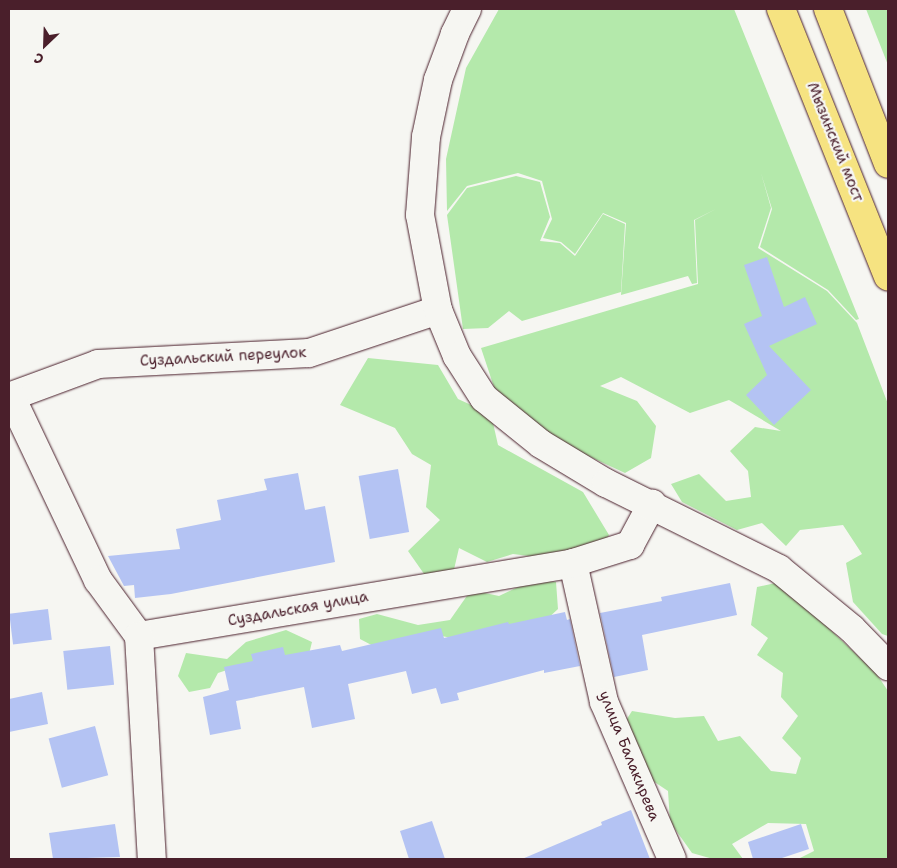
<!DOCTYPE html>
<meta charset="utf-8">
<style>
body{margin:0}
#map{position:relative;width:897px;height:868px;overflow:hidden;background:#f6f6f2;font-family:"Shantell Sans",sans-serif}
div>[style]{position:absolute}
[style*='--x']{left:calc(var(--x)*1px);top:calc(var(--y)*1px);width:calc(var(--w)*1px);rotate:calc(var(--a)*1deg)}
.green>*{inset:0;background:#b4e9ab}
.building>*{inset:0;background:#b4c3f3;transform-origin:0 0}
.roads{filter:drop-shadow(0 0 1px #4a1f2b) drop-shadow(0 0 1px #4a1f2b)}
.minor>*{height:28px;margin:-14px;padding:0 14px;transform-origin:14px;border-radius:14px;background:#f6f6f2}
.tertiary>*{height:28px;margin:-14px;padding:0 14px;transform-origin:14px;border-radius:14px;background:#f6f6f2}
.primary>*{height:28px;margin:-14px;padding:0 14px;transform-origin:14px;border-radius:14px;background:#f6e381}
span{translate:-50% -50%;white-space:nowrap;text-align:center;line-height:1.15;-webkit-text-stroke:4.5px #f6f6f2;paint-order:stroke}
.street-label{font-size:15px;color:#4a1f2b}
.frame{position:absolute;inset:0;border:10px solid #4a1f2b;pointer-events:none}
.north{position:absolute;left:20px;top:20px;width:50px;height:50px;-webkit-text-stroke:4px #f6f6f2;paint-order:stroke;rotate:204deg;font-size:14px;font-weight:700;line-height:20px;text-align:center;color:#4a1f2b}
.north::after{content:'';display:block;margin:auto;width:18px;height:22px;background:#4a1f2b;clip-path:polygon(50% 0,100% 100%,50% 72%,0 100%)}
</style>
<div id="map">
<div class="green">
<i style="clip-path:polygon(499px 9px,734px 9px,859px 319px,856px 320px,828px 290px,760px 247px,772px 209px,761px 173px,771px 208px,758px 248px,827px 291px,857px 323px,888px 404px,888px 636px,882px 634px,853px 602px,846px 563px,862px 554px,843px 525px,800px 530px,786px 546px,762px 523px,737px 530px,682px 502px,671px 484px,699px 474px,726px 501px,751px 497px,748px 471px,730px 451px,755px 427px,781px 431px,729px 400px,690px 413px,621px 377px,600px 386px,637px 401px,656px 426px,651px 458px,625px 473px,571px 448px,523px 418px,494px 387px,481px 348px,698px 284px,695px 220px,716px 209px,694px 220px,697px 283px,692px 284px,688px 276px,621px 295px,626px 223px,603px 213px,575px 254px,561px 242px,543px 238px,552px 219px,542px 181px,518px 173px,467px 186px,447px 211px,446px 159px,466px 68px)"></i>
<i style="clip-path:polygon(866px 9px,888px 9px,888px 65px)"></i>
<i style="clip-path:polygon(516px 176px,540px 182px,550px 217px,540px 241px,560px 243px,575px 256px,603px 214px,625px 224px,621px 292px,522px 321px,509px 311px,488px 328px,463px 329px,447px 215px,467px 188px)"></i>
<i style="clip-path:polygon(368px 358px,438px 365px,458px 399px,491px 414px,498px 445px,583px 492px,609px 535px,592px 564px,513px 554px,487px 562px,459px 548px,452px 578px,429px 581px,408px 551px,440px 520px,426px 507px,431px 465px,412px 454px,395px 428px,340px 405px)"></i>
<i style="clip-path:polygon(535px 579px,556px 582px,558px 609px,533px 632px,466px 641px,432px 634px,400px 660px,360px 639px,359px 619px,377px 614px,418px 625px,450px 620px,471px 590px,499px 596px)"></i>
<i style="clip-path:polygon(780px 582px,876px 673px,888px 691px,888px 859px,798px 859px,814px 851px,806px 824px,768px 823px,732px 844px,743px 859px,713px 859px,692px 853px,670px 822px,668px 791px,635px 769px,621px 728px,632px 711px,675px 718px,704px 716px,718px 741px,740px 736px,771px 771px,796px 774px,801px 758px,782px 738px,798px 716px,781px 697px,783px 673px,757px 655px,768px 638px,751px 625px,757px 587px)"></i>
<i style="clip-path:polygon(286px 630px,312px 642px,308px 658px,236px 667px,218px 673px,210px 688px,189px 692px,178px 676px,186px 653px,227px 659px,246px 642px)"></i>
</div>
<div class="building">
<i style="clip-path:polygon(767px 257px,784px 307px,805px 297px,817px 324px,769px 346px,811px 390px,774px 425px,746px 395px,767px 375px,744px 324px,762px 316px,744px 265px)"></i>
<i style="left:398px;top:469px;width:64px;height:40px;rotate:80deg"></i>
<i style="clip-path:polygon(298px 473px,305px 510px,325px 506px,335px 562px,171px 594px,135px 598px,134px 585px,124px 586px,108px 556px,180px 549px,176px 529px,221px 520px,217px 500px,267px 490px,264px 479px)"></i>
<i style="clip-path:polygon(730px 583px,737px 615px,642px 635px,648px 670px,614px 677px,600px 613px,662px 601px,661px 597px)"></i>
<i style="left:48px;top:609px;width:31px;height:39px;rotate:83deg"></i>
<i style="clip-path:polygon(565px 612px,567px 620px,570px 619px,580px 666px,544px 673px,544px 670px,457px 693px,459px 700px,441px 704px,436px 688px,412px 694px,406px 671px,348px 684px,355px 719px,312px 728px,304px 687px,236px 701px,241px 729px,210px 735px,203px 697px,229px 690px,224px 667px,253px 661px,251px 654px,283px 647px,285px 655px,340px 645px,342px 651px,441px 628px,444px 638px,508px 622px,509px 624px)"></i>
<i style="left:110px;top:646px;width:39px;height:47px;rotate:84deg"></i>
<i style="clip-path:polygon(42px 692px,48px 724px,9px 732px,9px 699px)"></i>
<i style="left:95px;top:726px;width:51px;height:48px;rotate:75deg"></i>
<i style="clip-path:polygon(631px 810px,650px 859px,522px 859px,602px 825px,601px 822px)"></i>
<i style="clip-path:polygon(432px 821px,445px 859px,409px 859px,400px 831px)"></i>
<i style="clip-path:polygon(115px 824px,120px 857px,53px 859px,49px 833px)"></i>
<i style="clip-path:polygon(801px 824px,809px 849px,779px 859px,753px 859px,748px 842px)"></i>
</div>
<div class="roads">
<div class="minor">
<i style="--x:9;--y:397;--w:95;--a:-20.3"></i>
<i style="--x:98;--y:364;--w:211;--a:-3"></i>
<i style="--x:309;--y:353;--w:136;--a:-18.4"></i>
<i style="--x:11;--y:397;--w:203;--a:64.6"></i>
<i style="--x:98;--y:580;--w:69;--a:53.8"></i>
<i style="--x:573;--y:563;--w:142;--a:77.4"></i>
<i style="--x:604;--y:702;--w:171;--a:66.6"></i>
<i style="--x:139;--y:636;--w:440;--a:-9.5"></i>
<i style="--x:573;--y:563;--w:60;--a:-17.5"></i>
<i style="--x:630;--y:545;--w:47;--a:-61.8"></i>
<i style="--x:139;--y:636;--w:223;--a:86.7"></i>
</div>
<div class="tertiary">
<i style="--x:467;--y:9;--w:28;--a:116"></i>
<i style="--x:455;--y:34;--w:49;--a:110.3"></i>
<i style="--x:438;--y:80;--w:58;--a:101.9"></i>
<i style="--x:426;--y:137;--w:78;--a:94.4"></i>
<i style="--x:420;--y:215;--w:97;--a:79.3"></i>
<i style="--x:438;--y:310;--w:50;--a:67.6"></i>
<i style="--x:457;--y:356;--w:50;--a:57.3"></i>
<i style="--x:484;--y:398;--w:73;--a:38.9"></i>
<i style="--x:541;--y:444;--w:76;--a:31"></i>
<i style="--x:606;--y:483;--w:193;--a:26.4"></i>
<i style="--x:779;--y:569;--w:94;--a:39.4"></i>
<i style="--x:852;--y:629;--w:52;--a:45.8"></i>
</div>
<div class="primary">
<i style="--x:781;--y:9;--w:288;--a:68.2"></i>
<i style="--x:828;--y:9;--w:166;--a:68.8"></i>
</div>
</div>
<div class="street-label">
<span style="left:835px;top:142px;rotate:68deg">Мызинский мост</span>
<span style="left:223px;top:357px;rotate:-3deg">Суздальский переулок</span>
<span style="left:298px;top:609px;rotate:-10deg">Суздальская улица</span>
<span style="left:629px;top:756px;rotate:68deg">улица Балакирева</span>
</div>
<div class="frame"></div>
<div class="north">С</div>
</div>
